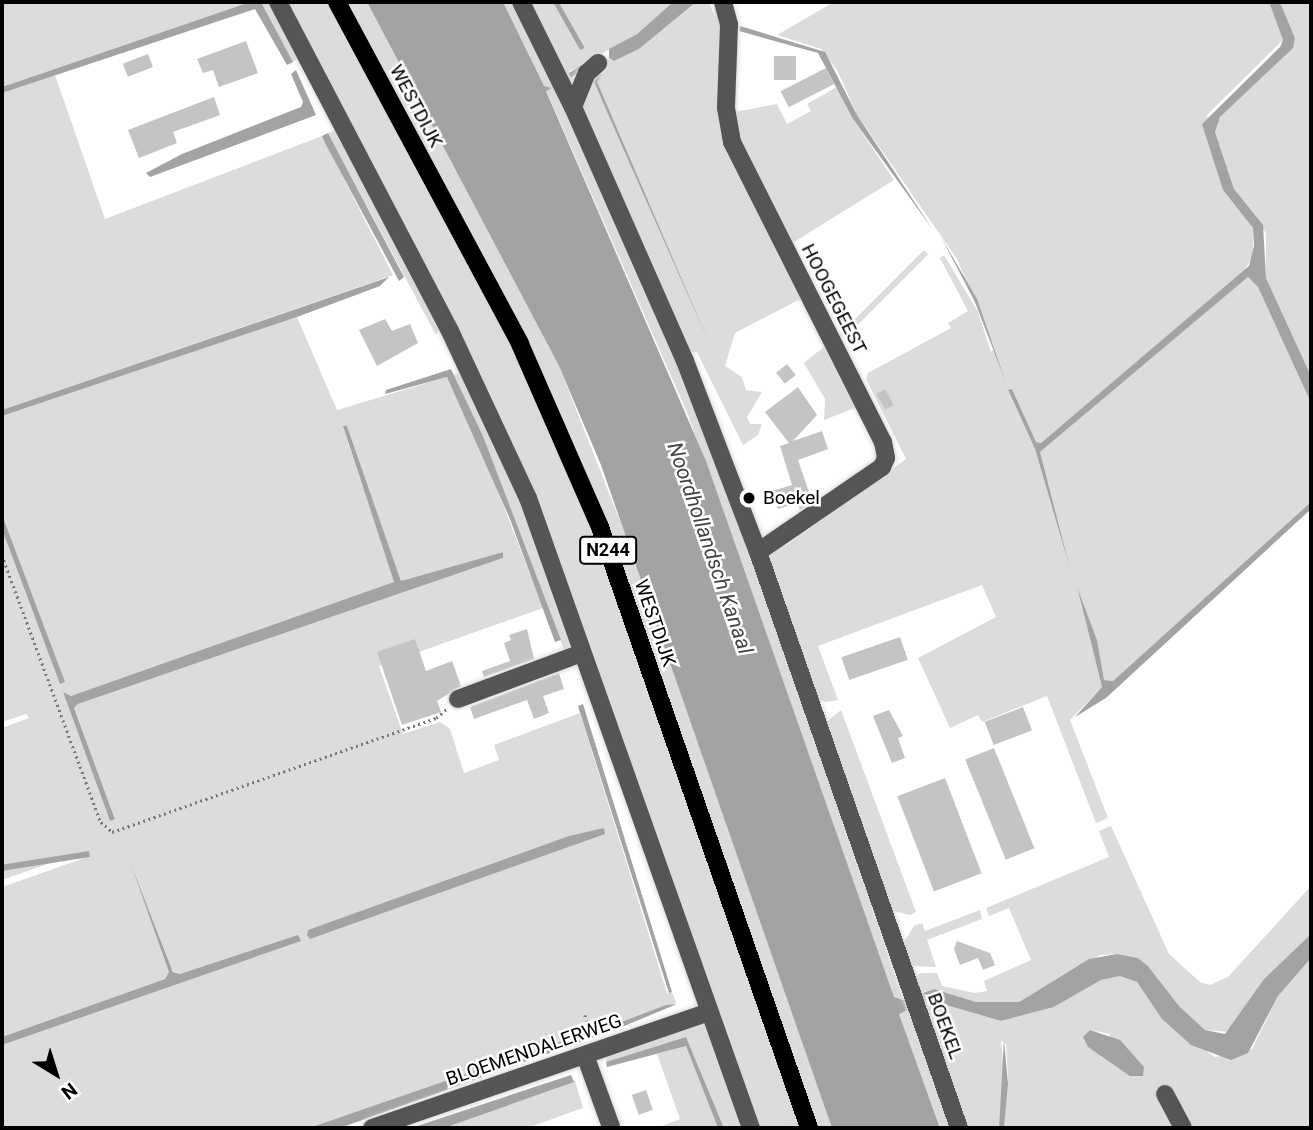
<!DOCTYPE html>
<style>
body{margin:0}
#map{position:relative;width:1313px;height:1130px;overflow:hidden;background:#fff;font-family:Roboto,sans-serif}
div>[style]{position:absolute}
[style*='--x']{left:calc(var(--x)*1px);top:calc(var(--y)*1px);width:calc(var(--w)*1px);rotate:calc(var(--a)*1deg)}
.green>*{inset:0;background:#dcdcdc;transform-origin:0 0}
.water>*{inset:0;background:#a3a3a3;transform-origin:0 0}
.stream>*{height:4.5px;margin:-2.25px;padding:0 2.25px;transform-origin:2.25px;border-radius:2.25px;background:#a3a3a3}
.building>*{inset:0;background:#c4c4c4;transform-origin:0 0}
.path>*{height:2.5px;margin-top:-1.25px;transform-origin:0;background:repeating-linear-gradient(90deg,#777 0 2px,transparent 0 5.5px)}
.roads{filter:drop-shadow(0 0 2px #dbdbdb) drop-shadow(0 0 2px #dbdbdb)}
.minor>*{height:18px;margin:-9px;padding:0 9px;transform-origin:9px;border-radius:9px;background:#555}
.major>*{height:18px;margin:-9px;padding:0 9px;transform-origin:9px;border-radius:9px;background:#000}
.dots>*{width:19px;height:19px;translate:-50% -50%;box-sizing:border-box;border:4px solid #fff;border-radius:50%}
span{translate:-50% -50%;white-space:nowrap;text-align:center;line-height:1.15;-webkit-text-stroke:5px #fff;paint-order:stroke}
.shield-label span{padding:2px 5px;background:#fff;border:2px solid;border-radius:5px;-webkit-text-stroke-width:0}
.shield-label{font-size:18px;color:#000;font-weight:700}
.street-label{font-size:19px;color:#000}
.poi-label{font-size:19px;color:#000}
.left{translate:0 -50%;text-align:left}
.water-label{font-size:21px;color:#444;font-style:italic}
.frame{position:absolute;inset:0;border:4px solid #000;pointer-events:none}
.north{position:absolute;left:21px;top:1039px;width:70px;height:70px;-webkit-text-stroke:5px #fff;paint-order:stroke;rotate:142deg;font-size:19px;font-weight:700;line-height:28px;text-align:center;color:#000}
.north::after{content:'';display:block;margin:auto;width:24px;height:32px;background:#000;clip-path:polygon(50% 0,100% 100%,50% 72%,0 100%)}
</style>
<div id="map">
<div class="green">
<i style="clip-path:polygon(2px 2px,250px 2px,2px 87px)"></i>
<i style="clip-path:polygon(261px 2px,274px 2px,299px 58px,293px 62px)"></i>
<i style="clip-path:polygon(285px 2px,331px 2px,500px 320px,569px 466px,801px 1128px,756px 1128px,574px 613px)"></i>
<i style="clip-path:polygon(346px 2px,367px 2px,559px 366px,650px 597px,832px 1128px,816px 1128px,604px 522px)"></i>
<i style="clip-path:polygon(503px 2px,516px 2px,556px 84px,692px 396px,742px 528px,903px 1000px,894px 998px,891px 989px,688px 415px,546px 90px,551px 88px,544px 87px)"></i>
<i style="clip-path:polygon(530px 2px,673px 2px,637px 34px,570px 71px,574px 79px,579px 75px,573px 92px)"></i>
<i style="clip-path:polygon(696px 2px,709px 2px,715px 17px,714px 2px,718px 2px,724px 19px,721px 102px,802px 298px,735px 333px,725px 366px,742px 377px,746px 390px,762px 392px,747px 417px,750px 424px,762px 424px,758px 435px,743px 445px,697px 352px,688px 353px,580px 101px,604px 57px,614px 61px,639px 49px)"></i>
<i style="clip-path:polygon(834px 2px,1269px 2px,1283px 40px,1207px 115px,1223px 190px,1253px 228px,1253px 256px,1243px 273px,1041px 443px,1036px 442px,1012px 389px,1008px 391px,1035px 449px,1071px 572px,1040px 452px,1248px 277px,1258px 287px,1311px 403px,1311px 502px,1113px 681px,1104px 680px,1097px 640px,1077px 588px,1102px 687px,1070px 720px,1108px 818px,1096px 823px,1047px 696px,982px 722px,978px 715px,950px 728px,918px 658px,996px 617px,982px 585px,818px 646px,838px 700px,825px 702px,818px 700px,767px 559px,782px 541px,786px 546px,906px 459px,866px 379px,868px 373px,951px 328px,948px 323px,968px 311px,940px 258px,944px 255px,978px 312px,991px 352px,994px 349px,957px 259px,857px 115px,838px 72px,821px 49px,777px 35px)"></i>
<i style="clip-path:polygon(1280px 2px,1311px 2px,1311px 376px,1266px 278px,1266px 233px,1234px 189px,1215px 132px,1220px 117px,1295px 38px)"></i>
<i style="clip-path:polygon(55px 75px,105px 219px,322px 136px,393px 275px,2px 410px,2px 93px)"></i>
<i style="clip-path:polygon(839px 86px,853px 119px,894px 180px,789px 245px,736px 138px,735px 112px,777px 104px,787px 124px,811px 111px,807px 104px)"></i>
<i style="clip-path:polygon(337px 130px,440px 329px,436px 335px,328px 133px)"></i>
<i style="left:924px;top:250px;width:6px;height:119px;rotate:45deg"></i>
<i style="clip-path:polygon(evenodd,297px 317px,337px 410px,447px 377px,477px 437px,543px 608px,379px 666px,403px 734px,440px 722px,450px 729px,464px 773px,499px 760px,494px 745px,580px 713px,667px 993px,672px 992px,676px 1003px,309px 1128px,2px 1128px,2px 1045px,300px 941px,180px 974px,173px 971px,130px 863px,170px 972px,165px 979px,2px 1037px,2px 887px,90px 856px,70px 856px,2px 880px,2px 728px,29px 718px,26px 714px,2px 722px,2px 416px,297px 317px,347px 426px,401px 581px,503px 552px,503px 558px,78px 704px,74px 708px,115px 818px,110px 821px,63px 692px,71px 696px,391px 586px,394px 581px,344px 430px,347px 426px,297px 317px,605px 833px,311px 938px,307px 935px,308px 930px,354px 914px,605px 833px)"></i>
<i style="clip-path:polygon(826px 345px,860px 406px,824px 420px,825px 399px,804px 363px)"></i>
<i style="clip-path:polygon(464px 370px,503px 451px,574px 645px,566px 655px,483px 436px,454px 375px)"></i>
<i style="clip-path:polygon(841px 710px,916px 912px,910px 915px,893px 911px,825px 723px)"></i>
<i style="clip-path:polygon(1111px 826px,1169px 954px,1200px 982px,1210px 985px,1228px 977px,1311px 886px,1311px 934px,1264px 979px,1230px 1032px,1205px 1030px,1179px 1006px,1148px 966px,1138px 958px,1117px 954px,1101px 955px,1074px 968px,1019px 1002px,976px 1002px,934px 989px,917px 994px,914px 977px,921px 973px,937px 973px,942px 986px,975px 993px,987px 991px,984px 981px,1031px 960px,1009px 908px,989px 916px,986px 908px,1109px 857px,1099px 831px)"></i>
<i style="clip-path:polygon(980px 910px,982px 919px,927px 940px,936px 967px,912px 966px,904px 942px,914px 926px,922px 923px,925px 931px)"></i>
<i style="clip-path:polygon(evenodd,1311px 958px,1311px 1128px,1004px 1128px,1008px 1076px,1006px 1044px,1001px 1041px,1004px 1071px,999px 1128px,964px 1128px,921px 1003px,929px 1000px,1001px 1021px,1054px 1007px,1101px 980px,1120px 976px,1137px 982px,1168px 1025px,1215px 1057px,1252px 1049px,1278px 996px,1311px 958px,1090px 1030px,1110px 1034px,1105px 1058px,1088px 1047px,1090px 1030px)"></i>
<i style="left:909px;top:1007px;width:128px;height:12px;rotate:70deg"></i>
<i style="clip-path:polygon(704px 1019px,743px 1128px,724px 1128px,686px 1037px,606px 1062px,607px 1053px)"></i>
<i style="clip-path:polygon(686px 1046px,718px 1128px,657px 1128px,680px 1119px,657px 1054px)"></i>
<i style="clip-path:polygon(575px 1081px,583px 1108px,527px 1128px,444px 1128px)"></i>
</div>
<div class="water">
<i style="clip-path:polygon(250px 2px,261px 2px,293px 62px,287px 65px,255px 9px,2px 93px,2px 87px)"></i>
<i style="clip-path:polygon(367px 2px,503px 2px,544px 86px,552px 88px,546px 91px,706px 461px,894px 997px,903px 1000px,934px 989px,976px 1002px,1019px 1002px,1089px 959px,1117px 954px,1138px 958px,1148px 966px,1179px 1006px,1205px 1030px,1225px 1034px,1264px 979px,1311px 934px,1311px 958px,1278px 996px,1248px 1053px,1231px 1060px,1191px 1045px,1162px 1019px,1137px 982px,1120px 976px,1101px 980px,1054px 1007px,1001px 1021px,929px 1000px,899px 1014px,940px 1128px,832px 1128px,601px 465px,559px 366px)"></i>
<i style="clip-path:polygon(673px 2px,696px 2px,639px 49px,614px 61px,609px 58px,609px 49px,637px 34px)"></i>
<i style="clip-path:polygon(1269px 2px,1280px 2px,1295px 38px,1293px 48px,1220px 117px,1215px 132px,1234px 189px,1263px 225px,1266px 278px,1311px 376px,1311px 403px,1258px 287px,1248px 277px,1040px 452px,1071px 572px,1035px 449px,1008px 390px,1012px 389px,1036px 442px,1041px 443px,1249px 266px,1254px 246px,1253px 228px,1223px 190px,1202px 124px,1280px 47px,1283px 40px)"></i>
<i style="clip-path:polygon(740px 26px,825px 52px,857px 115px,933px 230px,853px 119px,818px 53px,739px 31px)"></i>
<i style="clip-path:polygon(296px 70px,316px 115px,150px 177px,146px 173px,182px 154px,301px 107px,303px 102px,291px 74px)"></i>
<i style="clip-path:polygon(602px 73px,597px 82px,710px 345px,604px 105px,594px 81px)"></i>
<i style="clip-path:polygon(328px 133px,404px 277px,399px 281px,325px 143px,322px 136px)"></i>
<i style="clip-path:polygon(941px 237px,977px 299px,1006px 383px,975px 302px)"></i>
<i style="clip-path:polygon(389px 277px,380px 286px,297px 317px,2px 416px,2px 410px)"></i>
<i style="clip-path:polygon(451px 369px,483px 436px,561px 640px,555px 642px,510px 519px,447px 377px,385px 394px,386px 390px)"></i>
<i style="clip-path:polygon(343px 426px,347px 426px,401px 581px,503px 552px,503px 558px,78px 704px,74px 708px,115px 819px,110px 821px,63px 692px,71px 696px,394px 582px)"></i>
<i style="clip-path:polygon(1311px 502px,1311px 509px,1106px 698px,1075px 717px,1102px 687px,1077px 587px,1097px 640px,1104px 680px,1113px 681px)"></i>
<i style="clip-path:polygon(2px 515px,65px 682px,60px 684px,2px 529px)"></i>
<i style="clip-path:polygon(583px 704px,672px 992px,669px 993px,578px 706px)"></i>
<i style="clip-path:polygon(604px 828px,605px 834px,310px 939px,307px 935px,308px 930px,569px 836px)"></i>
<i style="left:89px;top:851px;width:6px;height:92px;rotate:81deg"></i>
<i style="clip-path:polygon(130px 862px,173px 972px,180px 974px,298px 935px,301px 941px,2px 1045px,2px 1037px,165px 979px,169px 972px)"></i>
<i style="clip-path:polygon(677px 1004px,598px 1037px,595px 1032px,666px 1005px)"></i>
<i style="clip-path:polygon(1090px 1030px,1120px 1040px,1144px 1067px,1143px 1076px,1130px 1076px,1088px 1047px,1083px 1037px)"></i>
<i style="clip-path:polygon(585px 1033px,586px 1040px,340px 1128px,309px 1128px)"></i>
<i style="clip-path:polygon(686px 1037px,724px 1128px,718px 1128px,686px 1046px,607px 1067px,606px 1062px)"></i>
<i style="clip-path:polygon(1004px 1040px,1008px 1084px,1004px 1128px,999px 1128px)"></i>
<i style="clip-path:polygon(571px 1075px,574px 1082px,444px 1128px,411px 1128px)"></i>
</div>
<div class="stream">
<i style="--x:556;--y:2;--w:51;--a:60.4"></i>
<i style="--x:571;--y:74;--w:11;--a:-34"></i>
</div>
<div class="building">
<i style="clip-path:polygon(246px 41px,258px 73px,219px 87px,213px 70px,203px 73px,197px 59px)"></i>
<i style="left:148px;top:54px;width:14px;height:27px;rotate:69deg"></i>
<i style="left:774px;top:56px;width:22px;height:24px"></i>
<i style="left:826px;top:68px;width:18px;height:51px;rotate:63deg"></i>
<i style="clip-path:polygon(214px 97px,220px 115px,173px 132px,177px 143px,139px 158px,128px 130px)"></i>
<i style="clip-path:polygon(385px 319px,392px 331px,410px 324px,418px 343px,377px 366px,359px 330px)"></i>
<i style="left:787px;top:364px;width:14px;height:14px;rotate:51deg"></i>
<i style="clip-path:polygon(798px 387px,817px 415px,793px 441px,822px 431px,828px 449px,798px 460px,812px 501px,800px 510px,797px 503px,778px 509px,772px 491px,792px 485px,780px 446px,789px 443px,765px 412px)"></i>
<i style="left:885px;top:389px;width:18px;height:10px;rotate:61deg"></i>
<i style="clip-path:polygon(527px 629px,534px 659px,484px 677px,482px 671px,510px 661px,504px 643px,511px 640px,509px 635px)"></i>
<i style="left:900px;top:637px;width:24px;height:62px;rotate:71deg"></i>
<i style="clip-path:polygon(415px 639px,426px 671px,452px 661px,461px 686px,437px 701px,441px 712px,402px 725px,377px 652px)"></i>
<i style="clip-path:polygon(559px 673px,564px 689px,543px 696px,549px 713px,534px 719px,527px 700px,474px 719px,470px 707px)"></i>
<i style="left:1023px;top:707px;width:25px;height:41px;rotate:69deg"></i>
<i style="clip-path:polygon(889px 710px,903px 736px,898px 738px,905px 758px,892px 763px,873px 716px)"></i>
<i style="left:994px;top:748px;width:108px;height:31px;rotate:68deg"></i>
<i style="left:945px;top:778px;width:102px;height:51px;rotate:69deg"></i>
<i style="clip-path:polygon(957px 941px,990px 953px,995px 965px,983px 970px,978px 958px,960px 965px,954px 949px)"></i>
<i style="left:646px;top:1090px;width:21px;height:15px;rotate:71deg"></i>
</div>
<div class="path">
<i style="--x:2;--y:555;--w:285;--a:69.7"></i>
<i style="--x:101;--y:822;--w:15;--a:42"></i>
<i style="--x:112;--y:832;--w:343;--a:-19.4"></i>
<i style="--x:436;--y:718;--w:16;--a:-40"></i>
<i style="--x:585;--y:1015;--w:24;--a:73"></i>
</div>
<div class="roads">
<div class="minor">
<i style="--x:278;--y:2;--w:371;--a:62.4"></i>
<i style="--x:450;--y:331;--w:184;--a:65"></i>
<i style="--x:528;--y:498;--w:668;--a:70.51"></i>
<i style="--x:521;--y:2;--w:117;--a:63.7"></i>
<i style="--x:573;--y:107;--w:278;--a:66.2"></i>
<i style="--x:685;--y:361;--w:204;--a:69.1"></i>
<i style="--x:758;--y:552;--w:610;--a:70.76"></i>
<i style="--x:723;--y:2;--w:24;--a:75"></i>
<i style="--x:729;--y:25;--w:83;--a:92.1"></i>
<i style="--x:726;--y:108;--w:35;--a:80"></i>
<i style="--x:732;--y:142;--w:336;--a:63.3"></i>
<i style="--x:883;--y:442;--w:16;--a:79"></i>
<i style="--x:886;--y:458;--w:10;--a:114"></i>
<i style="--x:882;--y:467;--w:150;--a:145.6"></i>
<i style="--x:573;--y:107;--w:37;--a:-68"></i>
<i style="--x:587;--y:73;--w:15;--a:-42"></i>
<i style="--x:458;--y:699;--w:132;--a:-20.4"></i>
<i style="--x:585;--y:1055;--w:77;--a:70.1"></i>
<i style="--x:1165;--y:1094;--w:38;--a:62"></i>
<i style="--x:372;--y:1128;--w:356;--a:-19"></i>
</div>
<div class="major">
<i style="--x:337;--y:2;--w:388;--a:61.8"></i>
<i style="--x:520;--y:344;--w:200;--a:66.4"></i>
<i style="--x:600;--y:527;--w:636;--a:70.82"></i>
</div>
</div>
<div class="dots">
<i style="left:749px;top:498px;background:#000"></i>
</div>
<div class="shield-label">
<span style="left:608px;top:550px">N244</span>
</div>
<div class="street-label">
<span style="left:416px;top:106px;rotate:62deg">WESTDIJK</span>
<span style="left:834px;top:299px;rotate:63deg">HOOGEGEEST</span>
<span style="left:655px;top:623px;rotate:71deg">WESTDIJK</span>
<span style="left:945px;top:1026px;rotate:70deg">BOEKEL</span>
<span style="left:534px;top:1050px;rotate:-19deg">BLOEMENDALERWEG</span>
</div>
<div class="poi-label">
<span class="left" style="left:763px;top:498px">Boekel</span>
</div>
<div class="water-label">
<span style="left:710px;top:548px;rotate:71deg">Noordhollandsch Kanaal</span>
</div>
<div class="frame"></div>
<div class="north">N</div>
</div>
